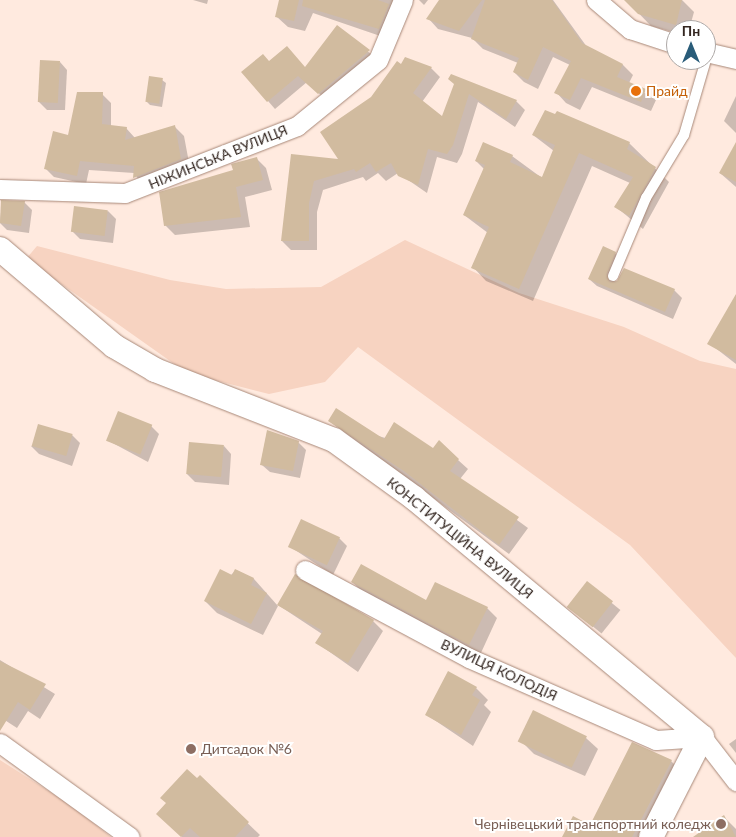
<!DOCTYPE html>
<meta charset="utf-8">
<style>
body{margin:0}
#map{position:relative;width:736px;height:837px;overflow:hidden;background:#ffeadf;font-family:Lato,sans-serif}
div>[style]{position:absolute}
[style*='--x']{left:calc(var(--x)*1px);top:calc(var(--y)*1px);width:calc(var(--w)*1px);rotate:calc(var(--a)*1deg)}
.green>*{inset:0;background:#f7d3c1}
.shadow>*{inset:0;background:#0003;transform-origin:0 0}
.building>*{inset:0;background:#d1bb9f;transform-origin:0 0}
.roads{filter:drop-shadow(0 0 1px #a88878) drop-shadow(0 0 1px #a88878)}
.service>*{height:10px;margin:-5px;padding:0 5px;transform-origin:5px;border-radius:5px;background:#fff}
.minor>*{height:19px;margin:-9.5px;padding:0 9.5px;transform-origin:9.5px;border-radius:9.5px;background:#fff}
.tertiary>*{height:24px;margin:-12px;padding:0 12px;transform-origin:12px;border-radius:12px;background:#fff}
.dots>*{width:14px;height:14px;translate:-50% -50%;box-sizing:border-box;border:2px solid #fff;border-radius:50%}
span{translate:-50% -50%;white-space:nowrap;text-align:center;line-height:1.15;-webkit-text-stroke:4px #fff;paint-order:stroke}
.food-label{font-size:14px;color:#c56008}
.left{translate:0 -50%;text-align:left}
.street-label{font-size:14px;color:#332620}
.education-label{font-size:14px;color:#785e54}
.right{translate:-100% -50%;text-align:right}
.north{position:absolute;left:666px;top:20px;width:50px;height:50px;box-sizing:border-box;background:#fff;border:1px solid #ada8a6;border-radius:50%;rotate:0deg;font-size:14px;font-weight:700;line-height:20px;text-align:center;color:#332620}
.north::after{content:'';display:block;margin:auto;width:18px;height:22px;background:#295c79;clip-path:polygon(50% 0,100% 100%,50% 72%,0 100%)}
</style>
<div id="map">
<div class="green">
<i style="clip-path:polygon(405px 240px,519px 293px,624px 327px,700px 361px,736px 369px,736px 658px,630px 545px,358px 347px,325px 382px,269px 394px,187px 373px,26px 259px,37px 246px,170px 280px,226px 289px,321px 287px)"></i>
<i style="clip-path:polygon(0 760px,69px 804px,111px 837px,0 837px)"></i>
</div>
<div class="shadow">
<i style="clip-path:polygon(193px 0,208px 0,207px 4px)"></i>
<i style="clip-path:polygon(281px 0,415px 0,406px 2px,389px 39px,313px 13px,305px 31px,288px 27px,277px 17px)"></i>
<i style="clip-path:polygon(419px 0,428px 0,424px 5px)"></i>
<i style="clip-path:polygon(440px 0,553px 0,587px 47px,623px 65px,633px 75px,629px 83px,656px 100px,651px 111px,592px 87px,580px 110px,566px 103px,556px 92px,570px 65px,553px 57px,538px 89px,524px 82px,514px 72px,518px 63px,483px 49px,472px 38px,438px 29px,428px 18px)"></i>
<i style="clip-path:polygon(626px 0,682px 0,694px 12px,689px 30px,676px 33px,651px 26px)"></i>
<i style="clip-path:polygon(338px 27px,377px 59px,327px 101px,307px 82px,275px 109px,268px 101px,270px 63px,306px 68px)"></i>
<i style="clip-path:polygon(406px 59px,431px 68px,440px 77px,422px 102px,443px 118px,455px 85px,516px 101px,525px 110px,515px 127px,478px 102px,462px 154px,457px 163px,437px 157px,427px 193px,398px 173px,386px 181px,378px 173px,366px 181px,363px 177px,323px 190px,317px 212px,317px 250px,291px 250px,282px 241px,292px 155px,340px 161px,372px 98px)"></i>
<i style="clip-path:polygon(60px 62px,67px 70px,65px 110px,47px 110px,39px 102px)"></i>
<i style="clip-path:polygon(162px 80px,166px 83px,162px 107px,150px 105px,146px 101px)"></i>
<i style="clip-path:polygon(102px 94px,111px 103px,111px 126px,126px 128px,135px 138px,175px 127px,184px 136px,190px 168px,143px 186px,134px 173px,89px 170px,86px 184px,54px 177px,45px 168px)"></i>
<i style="clip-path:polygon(736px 96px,736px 133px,724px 121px)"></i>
<i style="clip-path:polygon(533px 135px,629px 143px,669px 182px,643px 229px,616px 207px,630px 183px,592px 166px,533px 301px,486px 281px,473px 267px,488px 233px,464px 215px,484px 169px,476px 161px,512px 156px,542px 178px,554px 151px)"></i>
<i style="clip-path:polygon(736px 145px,736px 187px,720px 173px)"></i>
<i style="clip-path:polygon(256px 158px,266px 168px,272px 190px,245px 197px,250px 227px,175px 235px,165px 225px)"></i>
<i style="clip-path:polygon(2px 202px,24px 202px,32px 210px,29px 233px,7px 230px,0 223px)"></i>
<i style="clip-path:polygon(108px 211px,116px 219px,113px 243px,80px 239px,72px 231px)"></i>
<i style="clip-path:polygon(615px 253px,623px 261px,614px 283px,674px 290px,682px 298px,673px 319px,597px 286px,589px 279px)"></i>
<i style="clip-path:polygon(736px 295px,736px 364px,709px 343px)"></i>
<i style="clip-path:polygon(329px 421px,458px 460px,468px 469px,460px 479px,528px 528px,509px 554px)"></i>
<i style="clip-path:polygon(151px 426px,159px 434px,148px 462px,107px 440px)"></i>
<i style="clip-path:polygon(72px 435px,80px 443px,72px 466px,39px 454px,31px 446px)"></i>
<i style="clip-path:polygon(298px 442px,306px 450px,300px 478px,270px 472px,262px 465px)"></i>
<i style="clip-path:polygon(224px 446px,231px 454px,229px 485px,195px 482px,187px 474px)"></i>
<i style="clip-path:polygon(339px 538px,347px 546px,333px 575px,289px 546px)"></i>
<i style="clip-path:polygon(236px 570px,254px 579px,278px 606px,263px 635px,217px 613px,205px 601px)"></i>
<i style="clip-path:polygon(352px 582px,426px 602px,487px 608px,497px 618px,480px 655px,363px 592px)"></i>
<i style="left:587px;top:583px;width:43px;height:30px;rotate:39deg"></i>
<i style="clip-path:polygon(278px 605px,373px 621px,383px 631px,358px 672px,317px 643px,322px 634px)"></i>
<i style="clip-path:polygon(0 660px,55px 694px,40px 719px,28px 711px,17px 728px,0 717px)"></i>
<i style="clip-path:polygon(476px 688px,488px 700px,484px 705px,491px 712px,473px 746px,427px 715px)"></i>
<i style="clip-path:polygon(586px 738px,598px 749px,585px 776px,534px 754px,523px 743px)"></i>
<i style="clip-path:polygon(736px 739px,736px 753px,729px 744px)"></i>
<i style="clip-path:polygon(671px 761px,685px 775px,653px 837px,565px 837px,591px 826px)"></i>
<i style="clip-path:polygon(200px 777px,260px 835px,258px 837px,182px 837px,158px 814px)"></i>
<i style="clip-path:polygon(724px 817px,736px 829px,736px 837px,695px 837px)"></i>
</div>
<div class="building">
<i style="clip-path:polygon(279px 0,299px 0,294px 21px,275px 17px)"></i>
<i style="clip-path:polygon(303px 0,378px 0,389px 4px,379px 29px,302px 6px)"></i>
<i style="clip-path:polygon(439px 0,482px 0,459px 31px,426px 19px)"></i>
<i style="clip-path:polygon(485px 0,552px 0,582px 43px,623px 64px,617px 77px,646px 89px,641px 102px,581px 78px,570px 100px,554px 93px,571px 61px,543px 47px,528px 80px,513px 72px,519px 58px,471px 39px)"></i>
<i style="clip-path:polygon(624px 0,682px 0,676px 25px,638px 14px)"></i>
<i style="clip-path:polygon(337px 25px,370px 50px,318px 94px,298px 76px,267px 102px,241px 72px,263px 54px,269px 61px,287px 46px,305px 67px)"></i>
<i style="clip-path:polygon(405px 57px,432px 67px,413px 93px,442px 116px,454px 84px,448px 79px,451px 74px,517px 100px,506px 119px,469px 94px,453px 145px,447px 154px,428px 149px,418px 185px,398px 176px,391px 163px,376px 172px,370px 163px,356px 172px,354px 169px,314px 181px,309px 203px,309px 241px,281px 241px,291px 154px,338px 159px,320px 132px,371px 97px,397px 61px,401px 64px)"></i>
<i style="left:40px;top:60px;width:20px;height:42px;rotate:3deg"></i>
<i style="left:149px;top:76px;width:14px;height:26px;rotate:8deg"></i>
<i style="clip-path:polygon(77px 92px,103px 92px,102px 124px,127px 127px,125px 140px,175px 125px,181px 159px,133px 178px,134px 166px,80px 161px,77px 176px,44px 169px,53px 131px,68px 135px)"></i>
<i style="clip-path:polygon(545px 110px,555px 114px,557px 111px,630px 142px,627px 149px,656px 167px,629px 216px,614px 207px,633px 177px,579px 153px,519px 289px,471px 268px,489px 227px,463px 215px,485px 165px,475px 161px,483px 142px,513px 155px,510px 162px,542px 177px,555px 145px,532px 135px)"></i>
<i style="clip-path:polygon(736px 142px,736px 182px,719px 173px)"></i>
<i style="clip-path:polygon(257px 157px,263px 180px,236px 187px,241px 217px,164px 226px,159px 192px,233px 170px,231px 164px)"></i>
<i style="clip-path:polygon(1px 200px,25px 201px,21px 226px,0 223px)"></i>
<i style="left:74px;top:206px;width:34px;height:26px;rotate:7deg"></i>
<i style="clip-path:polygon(603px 246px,616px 252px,607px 274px,610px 282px,617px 281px,624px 268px,675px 289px,665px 312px,588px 279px)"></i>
<i style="clip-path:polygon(736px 294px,736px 360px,707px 344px)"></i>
<i style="clip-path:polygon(336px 408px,384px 439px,394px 422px,433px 448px,439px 440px,459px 459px,450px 471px,519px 517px,499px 545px,404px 471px,328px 421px)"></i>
<i style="left:118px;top:411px;width:37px;height:32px;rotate:22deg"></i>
<i style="left:38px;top:424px;width:36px;height:23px;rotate:16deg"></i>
<i style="clip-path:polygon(267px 430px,299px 441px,293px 471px,260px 465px)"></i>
<i style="left:189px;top:442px;width:35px;height:32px;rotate:5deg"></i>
<i style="left:301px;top:519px;width:43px;height:31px;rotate:25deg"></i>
<i style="clip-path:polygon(361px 564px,426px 600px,435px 582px,488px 607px,469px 645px,351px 582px)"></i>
<i style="clip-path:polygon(220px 569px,232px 575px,235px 569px,254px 578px,251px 585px,267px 593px,251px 624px,204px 601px)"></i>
<i style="clip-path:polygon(295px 574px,374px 620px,348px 663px,315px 643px,323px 631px,277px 605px)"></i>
<i style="left:587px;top:581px;width:33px;height:33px;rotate:38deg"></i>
<i style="clip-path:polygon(0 661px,46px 684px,30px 710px,18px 702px,0 731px)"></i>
<i style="clip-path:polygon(448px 671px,477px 687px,472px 695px,480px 700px,461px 735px,425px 715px)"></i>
<i style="left:533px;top:710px;width:60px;height:35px;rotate:26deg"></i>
<i style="clip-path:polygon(632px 742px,672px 760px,632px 837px,562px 837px,573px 816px,590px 825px)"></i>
<i style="clip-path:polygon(187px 769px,197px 778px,200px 775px,249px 822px,235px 837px,200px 837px,190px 828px,181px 837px,156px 814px,166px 803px,160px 798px)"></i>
<i style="clip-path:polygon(724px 815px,736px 837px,693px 837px)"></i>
</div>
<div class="roads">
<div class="service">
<i style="--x:613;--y:276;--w:85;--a:-67.1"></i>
<i style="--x:646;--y:198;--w:74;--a:-58.9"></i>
<i style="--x:684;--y:135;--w:78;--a:-73.7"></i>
</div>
<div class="minor">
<i style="--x:596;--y:0;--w:45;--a:40.5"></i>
<i style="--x:630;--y:29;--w:48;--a:18.1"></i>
<i style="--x:706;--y:52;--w:31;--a:13"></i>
<i style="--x:0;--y:189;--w:125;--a:1.8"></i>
<i style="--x:125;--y:193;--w:185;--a:-21.3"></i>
<i style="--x:297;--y:126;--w:104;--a:-39.2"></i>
<i style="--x:378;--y:60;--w:65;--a:-67.4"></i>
<i style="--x:305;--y:570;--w:186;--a:28.2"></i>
<i style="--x:469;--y:658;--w:204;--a:23.7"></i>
<i style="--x:656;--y:740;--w:46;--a:-3.7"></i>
<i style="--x:702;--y:737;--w:56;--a:52.3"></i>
<i style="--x:0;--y:743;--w:160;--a:35.9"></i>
</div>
<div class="tertiary">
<i style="--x:0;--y:249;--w:150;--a:40.4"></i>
<i style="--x:114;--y:346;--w:48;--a:30.3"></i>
<i style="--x:155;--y:370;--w:192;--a:21.4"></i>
<i style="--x:334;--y:440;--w:99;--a:35.9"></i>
<i style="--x:414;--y:498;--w:374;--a:39.7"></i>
<i style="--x:702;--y:737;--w:112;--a:117"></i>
</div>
</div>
<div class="dots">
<i style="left:636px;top:91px;background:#e8710a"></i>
<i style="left:191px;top:749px;background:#8d6e63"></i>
<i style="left:721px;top:824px;background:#8d6e63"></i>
</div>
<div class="food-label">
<span class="left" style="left:646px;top:91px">Прайд</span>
</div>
<div class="street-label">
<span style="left:218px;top:157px;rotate:-22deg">НІЖИНСЬКА ВУЛИЦЯ</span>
<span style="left:460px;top:538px;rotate:39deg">КОНСТИТУЦІЙНА ВУЛИЦЯ</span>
<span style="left:499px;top:670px;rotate:25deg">ВУЛИЦЯ КОЛОДІЯ</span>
</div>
<div class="education-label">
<span class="left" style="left:201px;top:749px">Дитсадок №6</span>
<span class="right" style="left:711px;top:824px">Чернівецький транспортний коледж</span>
</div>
<div class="north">Пн</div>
</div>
